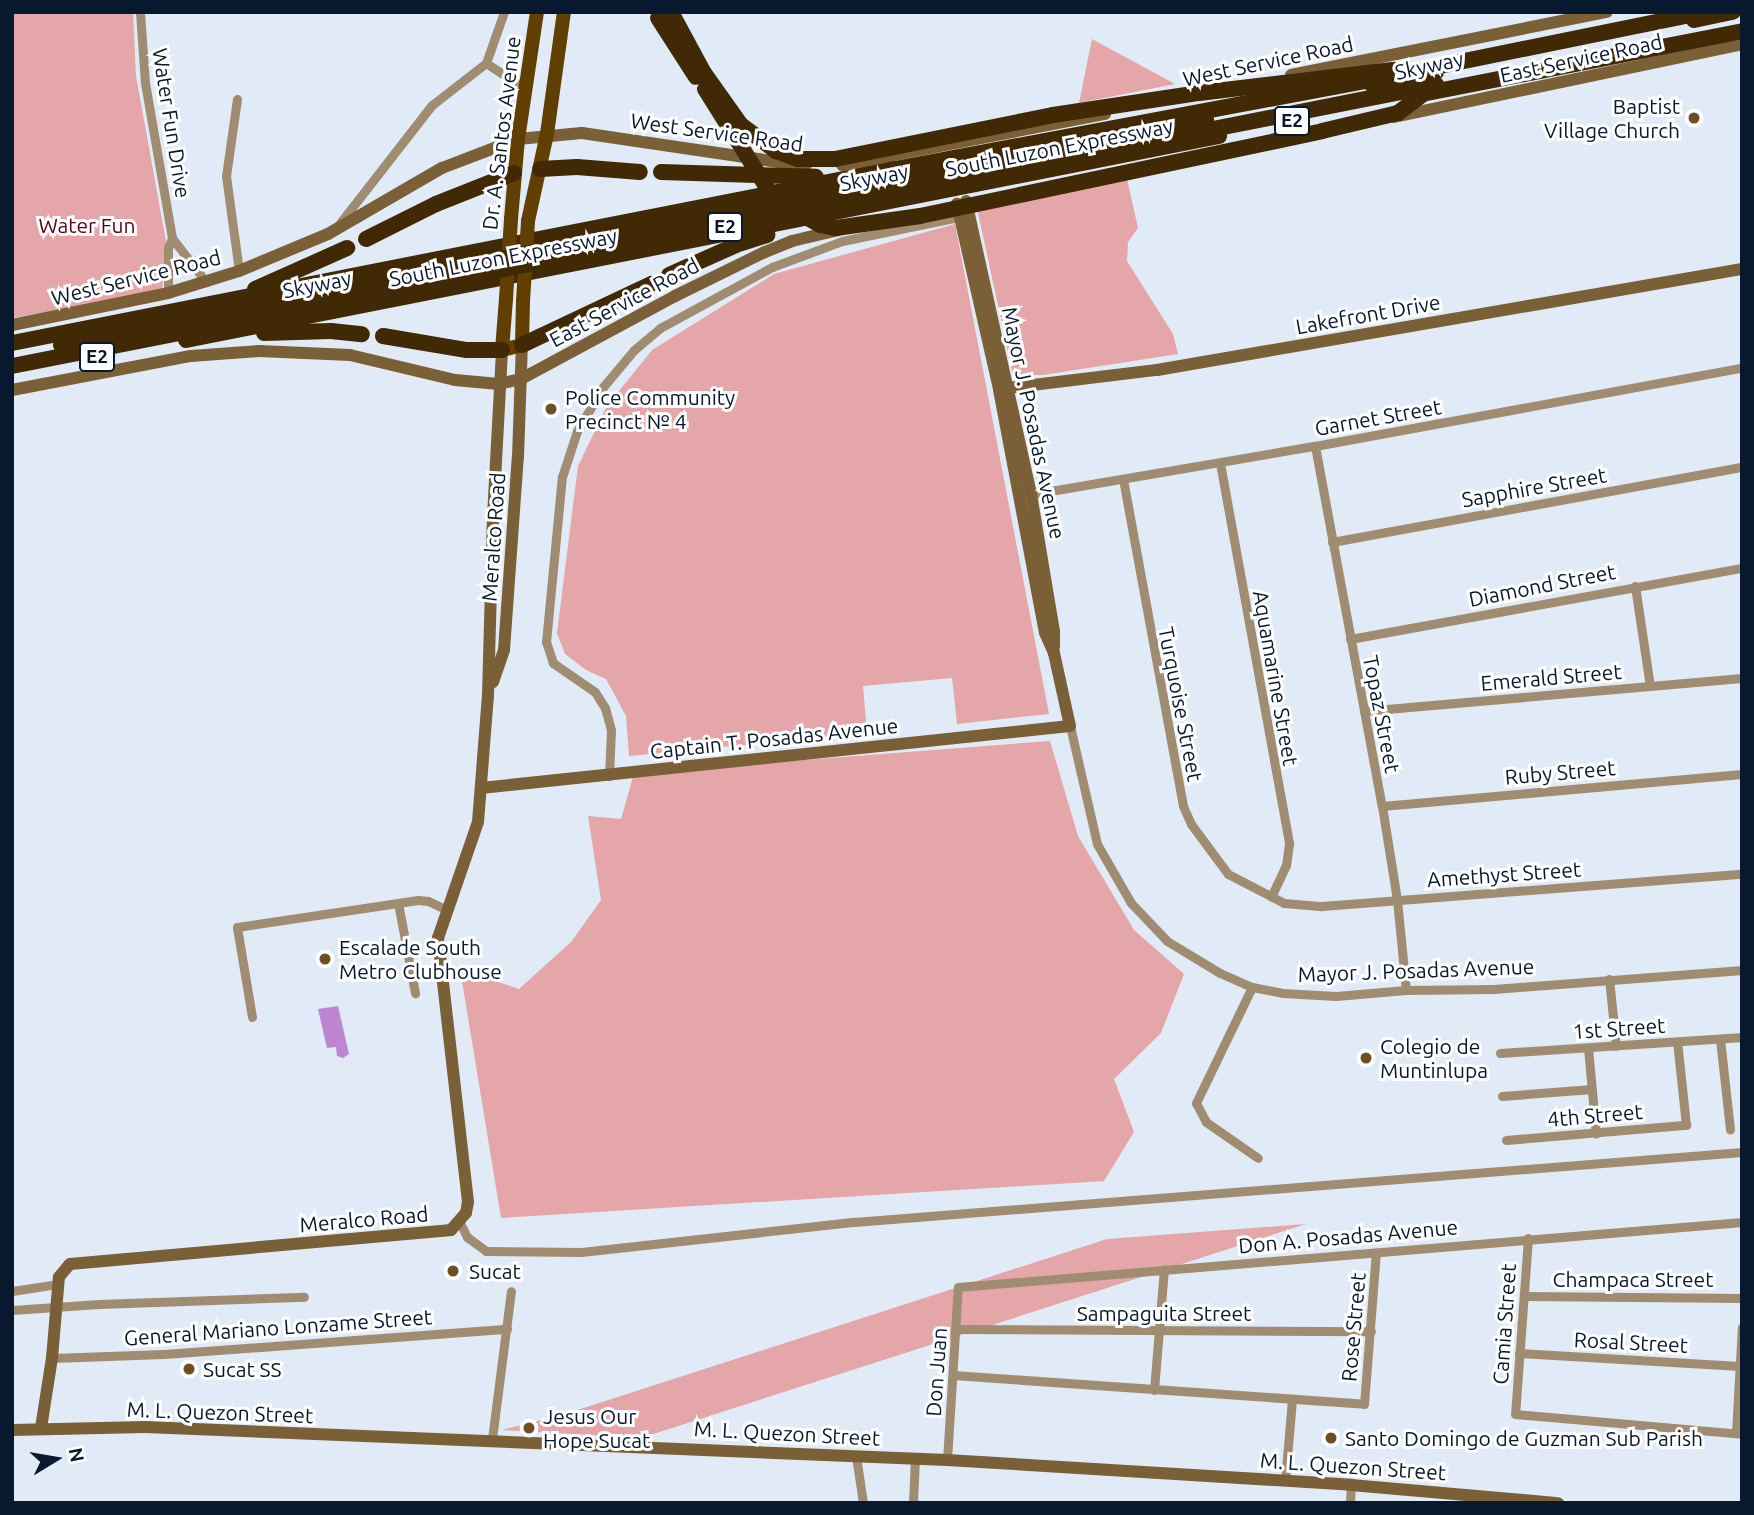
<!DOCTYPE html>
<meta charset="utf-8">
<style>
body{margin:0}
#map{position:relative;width:1754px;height:1515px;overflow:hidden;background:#e1eaf7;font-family:Ubuntu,sans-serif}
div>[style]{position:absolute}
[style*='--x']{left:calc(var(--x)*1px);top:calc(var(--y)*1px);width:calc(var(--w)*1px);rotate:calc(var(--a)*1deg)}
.green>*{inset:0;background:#e5a6a9}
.water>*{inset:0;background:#bc86d3}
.street>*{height:9px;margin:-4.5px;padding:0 4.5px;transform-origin:4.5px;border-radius:4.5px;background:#a08c71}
.secondary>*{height:12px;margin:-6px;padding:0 6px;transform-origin:6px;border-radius:6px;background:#7b5f36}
.primary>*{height:14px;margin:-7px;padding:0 7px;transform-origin:7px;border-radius:7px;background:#613f00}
.highway>*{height:16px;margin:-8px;padding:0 8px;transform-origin:8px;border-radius:8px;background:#402904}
.primary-bridge>*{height:14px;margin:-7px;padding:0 7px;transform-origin:7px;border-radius:7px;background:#613f00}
.highway-bridge>*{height:16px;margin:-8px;padding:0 8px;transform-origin:8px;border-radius:8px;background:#402904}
.dots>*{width:19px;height:19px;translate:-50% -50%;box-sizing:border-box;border:4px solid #fff;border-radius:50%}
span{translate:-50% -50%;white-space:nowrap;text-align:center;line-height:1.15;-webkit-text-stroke:6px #fff;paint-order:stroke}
.shield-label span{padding:2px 5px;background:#fff;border:2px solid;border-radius:5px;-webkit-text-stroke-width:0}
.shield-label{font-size:19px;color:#07182f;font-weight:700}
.street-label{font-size:21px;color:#07182f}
.poi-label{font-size:21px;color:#07182f}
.right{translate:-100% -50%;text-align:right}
.left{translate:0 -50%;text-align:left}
.park-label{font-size:21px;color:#5c0018}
.frame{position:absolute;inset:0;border:14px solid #07182f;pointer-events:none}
.north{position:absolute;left:21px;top:1424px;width:70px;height:70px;-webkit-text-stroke:5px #fff;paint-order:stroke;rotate:79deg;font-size:19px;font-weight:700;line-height:28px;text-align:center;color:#07182f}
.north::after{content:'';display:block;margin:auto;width:24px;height:32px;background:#07182f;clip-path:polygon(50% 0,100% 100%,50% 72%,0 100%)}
</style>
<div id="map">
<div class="green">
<i style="clip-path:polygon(12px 12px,133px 12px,136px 76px,167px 247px,162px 291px,12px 318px)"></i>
<i style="clip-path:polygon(1092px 39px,1175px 84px,1079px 103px)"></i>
<i style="clip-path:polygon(1127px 179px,1138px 228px,1128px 242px,1127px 261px,1173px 334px,1178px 354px,1043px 375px,1013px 375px,977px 208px)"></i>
<i style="clip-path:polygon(955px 224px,1049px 714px,957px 724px,952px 678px,863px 686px,867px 733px,629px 756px,626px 716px,606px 679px,586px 670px,565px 654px,557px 633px,578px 466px,607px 406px,652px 350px,774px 274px)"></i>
<i style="clip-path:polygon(1050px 741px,1078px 836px,1134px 930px,1184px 974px,1161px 1033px,1114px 1079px,1134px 1132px,1104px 1181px,501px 1218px,460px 969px,519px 989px,571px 942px,601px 900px,588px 816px,621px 819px,634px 773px)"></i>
<i style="clip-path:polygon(1306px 1224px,641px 1438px,502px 1430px,565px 1414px,1107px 1239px)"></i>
</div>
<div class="water">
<i style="clip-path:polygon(338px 1006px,349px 1054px,343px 1058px,337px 1056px,336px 1047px,327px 1048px,318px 1009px)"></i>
</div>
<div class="street">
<i style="--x:140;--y:12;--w:71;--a:86"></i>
<i style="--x:145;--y:83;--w:157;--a:80.1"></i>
<i style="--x:172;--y:238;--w:56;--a:52.3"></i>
<i style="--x:486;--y:63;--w:49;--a:33.4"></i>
<i style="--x:237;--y:99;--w:78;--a:98.1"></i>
<i style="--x:226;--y:176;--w:96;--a:82.2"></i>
<i style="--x:340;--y:223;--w:150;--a:-52.1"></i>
<i style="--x:432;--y:105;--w:68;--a:-37.9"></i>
<i style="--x:486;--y:63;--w:54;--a:-70.6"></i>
<i style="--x:168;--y:293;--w:45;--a:-90"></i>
<i style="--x:168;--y:248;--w:11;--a:-68"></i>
<i style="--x:1315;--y:446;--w:366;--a:79.5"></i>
<i style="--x:1382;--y:806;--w:95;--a:80.9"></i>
<i style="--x:1397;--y:900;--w:90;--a:84.3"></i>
<i style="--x:1220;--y:463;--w:387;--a:79.7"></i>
<i style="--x:1289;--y:844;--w:21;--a:98"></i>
<i style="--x:1286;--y:865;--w:35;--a:115"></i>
<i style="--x:1123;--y:479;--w:332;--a:79.6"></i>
<i style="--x:1183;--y:806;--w:20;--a:66"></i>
<i style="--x:1191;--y:824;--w:62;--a:53.5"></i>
<i style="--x:1228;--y:874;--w:63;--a:27.4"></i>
<i style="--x:1284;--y:903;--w:38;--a:5"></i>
<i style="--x:1322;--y:906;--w:421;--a:-4.4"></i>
<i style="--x:1027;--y:495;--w:292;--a:-9.7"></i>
<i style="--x:1315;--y:446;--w:434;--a:-10.4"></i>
<i style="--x:1332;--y:542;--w:417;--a:-10.4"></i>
<i style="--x:1635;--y:586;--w:101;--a:81.5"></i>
<i style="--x:1350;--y:639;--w:398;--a:-10.3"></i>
<i style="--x:1364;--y:711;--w:379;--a:-5"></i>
<i style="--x:1070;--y:726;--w:121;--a:77.1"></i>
<i style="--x:1097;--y:844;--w:68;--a:60"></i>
<i style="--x:1131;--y:903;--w:52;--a:46.5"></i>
<i style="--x:1167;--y:941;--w:62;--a:31.1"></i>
<i style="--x:1220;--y:973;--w:35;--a:24"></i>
<i style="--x:1252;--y:987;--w:31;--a:11"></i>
<i style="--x:1282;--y:993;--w:54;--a:3.2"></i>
<i style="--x:1336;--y:996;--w:70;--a:-4.9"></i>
<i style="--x:1406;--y:990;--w:88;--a:-0.7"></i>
<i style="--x:1494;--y:989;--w:249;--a:-4.4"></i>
<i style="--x:609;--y:776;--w:46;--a:-87.5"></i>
<i style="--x:611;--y:730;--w:23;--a:-105"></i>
<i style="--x:605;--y:708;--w:19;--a:-122"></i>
<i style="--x:595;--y:692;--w:51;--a:-145.4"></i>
<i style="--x:553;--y:663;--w:22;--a:-108"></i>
<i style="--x:546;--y:642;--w:166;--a:-84.5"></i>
<i style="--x:562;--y:477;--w:48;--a:-71.9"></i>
<i style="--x:577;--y:431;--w:51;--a:-59.4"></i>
<i style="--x:603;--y:387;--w:48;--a:-50"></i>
<i style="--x:634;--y:350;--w:34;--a:-40"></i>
<i style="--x:660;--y:328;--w:128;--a:-28.6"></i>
<i style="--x:772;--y:267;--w:75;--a:-20.4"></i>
<i style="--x:842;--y:241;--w:125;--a:-11.6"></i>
<i style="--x:1382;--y:806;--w:361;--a:-5.1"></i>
<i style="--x:398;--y:903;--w:92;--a:79.3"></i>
<i style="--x:1609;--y:979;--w:67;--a:84"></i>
<i style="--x:1252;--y:987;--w:129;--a:115.8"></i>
<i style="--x:1196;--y:1103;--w:21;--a:62"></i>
<i style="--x:1206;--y:1122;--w:63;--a:34.7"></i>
<i style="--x:252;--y:1017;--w:91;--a:-99.5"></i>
<i style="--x:237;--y:927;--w:183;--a:-8.5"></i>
<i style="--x:418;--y:900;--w:10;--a:6"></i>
<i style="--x:428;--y:901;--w:21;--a:25"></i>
<i style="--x:1720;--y:1039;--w:91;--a:83.7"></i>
<i style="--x:1588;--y:1048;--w:86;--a:84.7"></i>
<i style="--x:1500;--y:1053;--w:243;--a:-3.8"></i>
<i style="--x:1502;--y:1096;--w:90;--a:-4.4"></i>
<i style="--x:1506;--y:1140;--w:181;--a:-4.8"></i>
<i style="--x:1686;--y:1125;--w:84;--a:-96.1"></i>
<i style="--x:460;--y:1223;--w:16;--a:63"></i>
<i style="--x:467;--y:1237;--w:24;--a:36"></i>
<i style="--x:486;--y:1251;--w:95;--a:0.6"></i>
<i style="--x:581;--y:1252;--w:275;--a:-6.3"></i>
<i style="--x:854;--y:1222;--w:891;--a:-4.51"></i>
<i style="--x:1528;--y:1238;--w:176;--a:94.2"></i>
<i style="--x:1515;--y:1414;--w:228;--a:5"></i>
<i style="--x:12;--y:1291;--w:47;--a:-8.7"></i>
<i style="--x:1524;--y:1296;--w:218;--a:0.5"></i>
<i style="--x:12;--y:1310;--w:87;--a:-3.9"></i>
<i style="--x:99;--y:1304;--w:205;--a:-2"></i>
<i style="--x:957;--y:1329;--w:414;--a:0.3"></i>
<i style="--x:1519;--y:1353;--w:221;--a:3.4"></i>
<i style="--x:52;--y:1358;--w:112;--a:-2"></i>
<i style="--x:164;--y:1354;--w:344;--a:-4.2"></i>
<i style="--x:953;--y:1375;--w:412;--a:4"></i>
<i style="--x:1364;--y:1404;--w:152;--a:-85.5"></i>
<i style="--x:1154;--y:1390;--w:121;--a:-85.3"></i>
<i style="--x:1736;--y:1433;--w:106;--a:-86.8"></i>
<i style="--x:492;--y:1439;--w:149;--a:-82.7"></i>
<i style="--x:856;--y:1456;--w:48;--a:81.5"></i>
<i style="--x:947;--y:1460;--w:173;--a:-86.4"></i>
<i style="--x:958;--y:1287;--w:787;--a:-4.74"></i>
<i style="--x:1285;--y:1481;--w:82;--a:-85.1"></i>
<i style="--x:913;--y:1503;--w:45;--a:-87.5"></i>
<i style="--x:1350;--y:1503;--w:18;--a:-87"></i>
</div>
<div class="secondary">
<i style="--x:1291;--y:75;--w:322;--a:-11.3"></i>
<i style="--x:1394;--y:117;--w:356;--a:-11.8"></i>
<i style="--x:842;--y:165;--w:268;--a:-11"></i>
<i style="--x:966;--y:201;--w:300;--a:77.5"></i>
<i style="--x:1031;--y:494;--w:140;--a:80.5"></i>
<i style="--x:1054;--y:632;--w:15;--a:90"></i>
<i style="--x:12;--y:325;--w:159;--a:-11.6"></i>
<i style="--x:168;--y:293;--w:74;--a:-17.2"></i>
<i style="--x:239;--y:271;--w:96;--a:-22.6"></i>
<i style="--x:328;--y:234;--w:132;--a:-30.1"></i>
<i style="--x:442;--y:168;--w:81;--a:-20.9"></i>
<i style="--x:518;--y:139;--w:64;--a:-5.4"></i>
<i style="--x:582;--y:133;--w:226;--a:8.4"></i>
<i style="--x:999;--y:389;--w:159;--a:-6.9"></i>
<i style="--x:1157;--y:370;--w:594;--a:-9.8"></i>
<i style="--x:12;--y:390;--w:182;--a:-10.8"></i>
<i style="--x:191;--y:356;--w:68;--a:-4.2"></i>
<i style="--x:259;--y:351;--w:91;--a:2.5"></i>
<i style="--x:350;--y:355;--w:108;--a:13.4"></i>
<i style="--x:455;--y:380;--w:44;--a:5.2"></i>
<i style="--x:499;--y:384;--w:23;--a:-13"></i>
<i style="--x:521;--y:379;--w:175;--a:-28.3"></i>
<i style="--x:675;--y:296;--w:100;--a:-26.1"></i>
<i style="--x:765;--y:252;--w:29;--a:-22"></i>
<i style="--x:792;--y:241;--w:47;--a:-13.4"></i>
<i style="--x:493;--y:682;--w:34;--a:-71"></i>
<i style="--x:504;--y:650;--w:194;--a:-85.9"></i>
<i style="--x:518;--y:457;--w:112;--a:-88"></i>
<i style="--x:481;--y:788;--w:592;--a:-6.01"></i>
<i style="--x:1070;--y:726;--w:75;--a:-102.4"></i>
<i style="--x:1054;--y:653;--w:22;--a:-114"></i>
<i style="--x:1045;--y:633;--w:248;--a:-100.7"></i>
<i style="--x:999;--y:389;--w:190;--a:-102.8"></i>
<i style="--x:41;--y:1428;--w:71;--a:-81.1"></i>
<i style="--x:52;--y:1358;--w:81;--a:-85.1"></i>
<i style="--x:59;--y:1277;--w:17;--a:-50"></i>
<i style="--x:70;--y:1264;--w:372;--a:-5.1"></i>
<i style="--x:441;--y:1231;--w:10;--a:-6"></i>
<i style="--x:451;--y:1230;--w:23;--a:-49"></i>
<i style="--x:466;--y:1213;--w:11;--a:-80"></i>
<i style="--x:468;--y:1202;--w:266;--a:-96.5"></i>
<i style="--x:438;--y:938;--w:123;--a:-71"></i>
<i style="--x:478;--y:822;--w:127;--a:-85.5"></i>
<i style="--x:488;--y:695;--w:178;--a:-88.4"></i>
<i style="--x:493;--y:517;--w:167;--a:-86.9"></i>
<i style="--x:12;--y:1430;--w:133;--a:-1.3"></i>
<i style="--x:145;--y:1427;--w:803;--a:2.36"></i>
<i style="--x:947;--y:1460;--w:405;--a:3.5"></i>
<i style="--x:1351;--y:1485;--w:208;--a:5"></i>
</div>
<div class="primary">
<i style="--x:511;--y:219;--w:80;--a:-85"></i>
<i style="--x:518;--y:139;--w:128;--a:-81.5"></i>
<i style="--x:528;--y:221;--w:89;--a:-77.7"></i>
<i style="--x:547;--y:134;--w:123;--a:-82.1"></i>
<i style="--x:506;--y:299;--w:51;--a:94.5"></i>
<i style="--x:502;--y:350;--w:21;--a:-14"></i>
<i style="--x:522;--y:345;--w:44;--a:-88.7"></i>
</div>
<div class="highway">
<i style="--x:671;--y:12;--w:69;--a:61.6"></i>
<i style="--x:704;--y:73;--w:64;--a:54.6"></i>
<i style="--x:741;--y:125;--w:44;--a:36.6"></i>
<i style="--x:776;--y:151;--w:23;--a:20"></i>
<i style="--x:798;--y:159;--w:37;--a:0"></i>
<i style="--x:835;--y:159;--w:222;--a:-11.4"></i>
<i style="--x:1053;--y:115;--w:148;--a:-8.6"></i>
<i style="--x:658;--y:18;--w:70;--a:57.2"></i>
<i style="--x:1694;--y:20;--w:40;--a:-12"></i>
<i style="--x:1420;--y:70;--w:291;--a:-11.5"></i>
<i style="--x:1372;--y:85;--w:54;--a:-11.7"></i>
<i style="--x:1422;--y:94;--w:326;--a:-11.1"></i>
<i style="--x:540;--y:169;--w:37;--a:-3"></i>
<i style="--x:577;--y:167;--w:63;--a:4.5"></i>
<i style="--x:661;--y:172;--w:155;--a:1.8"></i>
<i style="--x:366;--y:239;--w:78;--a:-26.6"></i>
<i style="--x:436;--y:204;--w:84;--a:-21.7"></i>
<i style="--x:669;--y:275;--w:73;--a:-24.1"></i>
<i style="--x:736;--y:245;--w:33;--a:-18"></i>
<i style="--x:255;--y:289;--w:101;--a:-24"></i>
<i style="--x:264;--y:333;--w:67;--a:-1.7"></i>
<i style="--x:331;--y:331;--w:31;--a:6"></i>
<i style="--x:383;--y:336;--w:85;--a:9.5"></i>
<i style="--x:467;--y:350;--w:35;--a:0"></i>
<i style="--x:186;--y:340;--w:1053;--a:-11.17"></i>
<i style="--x:12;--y:343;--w:900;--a:-11.15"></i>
<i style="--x:895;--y:169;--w:494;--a:-10.6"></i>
<i style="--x:522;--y:345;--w:143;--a:-25.3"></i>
</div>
<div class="primary-bridge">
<i style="--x:506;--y:299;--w:80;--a:-86.4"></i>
<i style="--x:523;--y:301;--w:80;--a:-86.4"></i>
</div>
<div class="highway-bridge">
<i style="--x:705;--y:89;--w:130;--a:57.9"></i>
<i style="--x:774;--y:199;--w:53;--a:29.5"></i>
<i style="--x:820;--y:225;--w:16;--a:11"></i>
<i style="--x:836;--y:228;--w:85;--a:-8.1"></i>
<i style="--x:920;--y:216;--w:411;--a:-11.9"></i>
<i style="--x:1322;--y:131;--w:78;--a:-13.3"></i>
<i style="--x:1398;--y:113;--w:40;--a:-37"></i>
<i style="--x:1199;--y:93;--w:195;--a:-6.8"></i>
<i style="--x:1393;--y:70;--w:43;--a:2.7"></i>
<i style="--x:61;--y:345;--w:1167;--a:-11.12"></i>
<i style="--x:12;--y:366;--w:1452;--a:-11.16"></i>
</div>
<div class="dots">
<i style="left:1694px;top:118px;background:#6d4f23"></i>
<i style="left:551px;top:409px;background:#6d4f23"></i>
<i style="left:325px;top:959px;background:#6d4f23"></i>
<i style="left:1366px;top:1058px;background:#6d4f23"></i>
<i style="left:453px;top:1271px;background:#6d4f23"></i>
<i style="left:189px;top:1369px;background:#6d4f23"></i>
<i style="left:529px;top:1428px;background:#6d4f23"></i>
<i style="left:1331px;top:1438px;background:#6d4f23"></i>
</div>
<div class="shield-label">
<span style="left:1292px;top:121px">E2</span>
<span style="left:725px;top:227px">E2</span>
<span style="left:97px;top:357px">E2</span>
</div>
<div class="street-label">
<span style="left:1581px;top:58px;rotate:-12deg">East Service Road</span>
<span style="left:1268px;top:61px;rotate:-12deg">West Service Road</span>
<span style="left:1429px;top:65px;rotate:-12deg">Skyway</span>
<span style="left:172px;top:123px;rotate:81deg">Water Fun Drive</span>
<span style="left:717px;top:132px;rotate:8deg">West Service Road</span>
<span style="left:501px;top:133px;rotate:-83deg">Dr. A. Santos Avenue</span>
<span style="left:1059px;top:147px;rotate:-11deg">South Luzon Expressway</span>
<span style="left:874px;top:177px;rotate:-11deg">Skyway</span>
<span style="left:503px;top:257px;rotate:-11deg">South Luzon Expressway</span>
<span style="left:136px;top:277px;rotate:-14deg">West Service Road</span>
<span style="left:317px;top:284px;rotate:-11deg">Skyway</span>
<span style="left:624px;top:302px;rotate:-28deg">East Service Road</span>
<span style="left:1368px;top:314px;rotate:-10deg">Lakefront Drive</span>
<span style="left:1378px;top:417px;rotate:-10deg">Garnet Street</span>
<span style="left:1034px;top:423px;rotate:78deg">Mayor J. Posadas Avenue</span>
<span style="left:1534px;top:487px;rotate:-10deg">Sapphire Street</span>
<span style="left:493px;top:537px;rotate:-86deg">Meralco Road</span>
<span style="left:1542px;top:585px;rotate:-11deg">Diamond Street</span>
<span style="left:1551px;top:677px;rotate:-5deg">Emerald Street</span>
<span style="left:1276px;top:678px;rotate:80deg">Aquamarine Street</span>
<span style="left:1181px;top:704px;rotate:79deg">Turquoise Street</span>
<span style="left:1382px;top:714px;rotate:79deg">Topaz Street</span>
<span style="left:774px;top:738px;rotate:-6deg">Captain T. Posadas Avenue</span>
<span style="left:1560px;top:772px;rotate:-5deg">Ruby Street</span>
<span style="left:1504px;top:874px;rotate:-4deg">Amethyst Street</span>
<span style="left:1416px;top:970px;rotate:-2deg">Mayor J. Posadas Avenue</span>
<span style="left:1619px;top:1028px;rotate:-4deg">1st Street</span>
<span style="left:1595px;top:1115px;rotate:-5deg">4th Street</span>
<span style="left:364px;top:1219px;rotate:-5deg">Meralco Road</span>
<span style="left:1348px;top:1236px;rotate:-5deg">Don A. Posadas Avenue</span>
<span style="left:1633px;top:1279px">Champaca Street</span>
<span style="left:1164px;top:1313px">Sampaguita Street</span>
<span style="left:1504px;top:1324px;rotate:-86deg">Camia Street</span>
<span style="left:278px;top:1327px;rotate:-4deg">General Mariano Lonzame Street</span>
<span style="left:1353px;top:1327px;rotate:-85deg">Rose Street</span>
<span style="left:1631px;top:1342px;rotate:3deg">Rosal Street</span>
<span style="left:936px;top:1372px;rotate:-86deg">Don Juan</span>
<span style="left:220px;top:1412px;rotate:2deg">M. L. Quezon Street</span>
<span style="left:787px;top:1433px;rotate:3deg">M. L. Quezon Street</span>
<span style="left:1353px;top:1466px;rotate:4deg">M. L. Quezon Street</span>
</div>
<div class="poi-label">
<span class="right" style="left:1680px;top:118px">Baptist<br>Village Church</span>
<span class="left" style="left:565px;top:409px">Police Community<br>Precinct № 4</span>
<span class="left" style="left:339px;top:959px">Escalade South<br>Metro Clubhouse</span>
<span class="left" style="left:1380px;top:1058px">Colegio de<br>Muntinlupa</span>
<span class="left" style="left:469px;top:1271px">Sucat</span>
<span class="left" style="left:203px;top:1369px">Sucat SS</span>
<span class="left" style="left:543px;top:1428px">Jesus Our<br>Hope Sucat</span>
<span class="left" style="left:1345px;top:1438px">Santo Domingo de Guzman Sub Parish</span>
</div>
<div class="park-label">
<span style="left:87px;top:225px">Water Fun</span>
</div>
<div class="frame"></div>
<div class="north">N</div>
</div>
